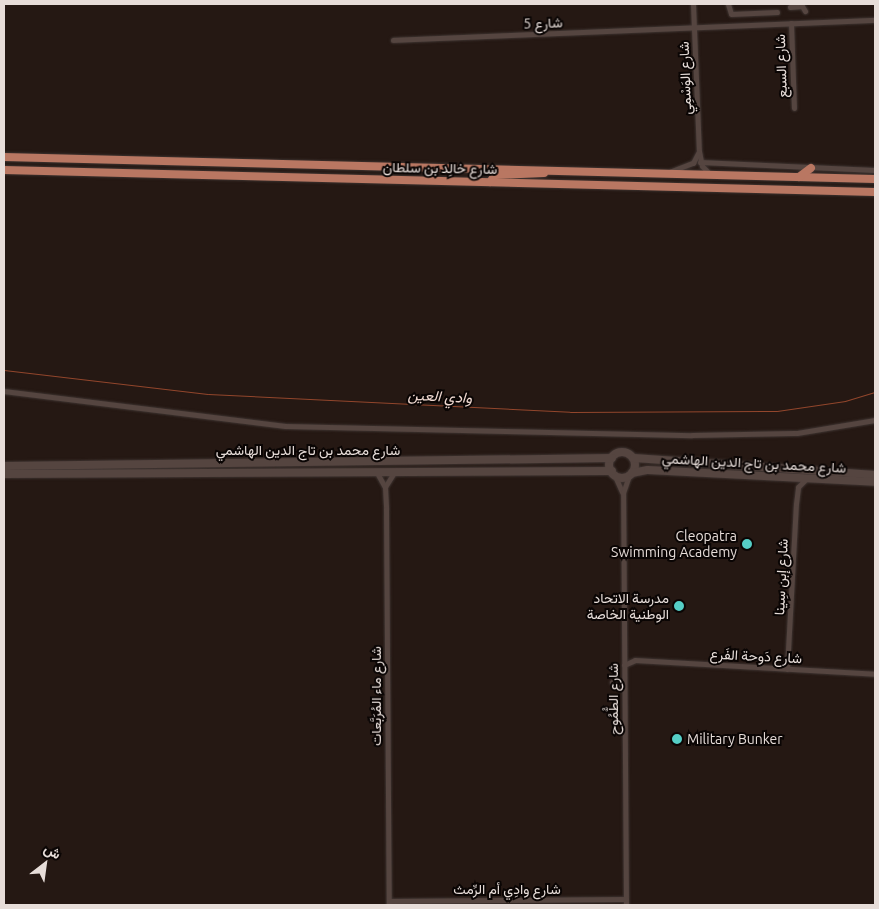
<!DOCTYPE html>
<meta charset="utf-8">
<style>
body{margin:0}
#map{position:relative;width:879px;height:909px;overflow:hidden;background:#251813;font-family:Ubuntu,Vazirmatn,sans-serif}
div>[style]{position:absolute}
[style*='--x']{left:calc(var(--x)*1px);top:calc(var(--y)*1px);width:calc(var(--w)*1px);rotate:calc(var(--a)*1deg)}
.stream>*{height:1px;margin:-0.5px;padding:0 0.5px;transform-origin:0.5px;border-radius:0.5px;background:#92462c}
.roads{filter:drop-shadow(0 0 1px #3e3431) drop-shadow(0 0 1px #3e3431)}
.street>*{height:5px;margin:-2.5px;padding:0 2.5px;transform-origin:2.5px;border-radius:2.5px;background:#554540}
.secondary>*{height:8px;margin:-4px;padding:0 4px;transform-origin:4px;border-radius:4px;background:#554540}
.secondary>.ring{margin:-4px;padding:0;box-sizing:content-box;background:none;border:8px solid #554540;border-radius:50%}
.primary>*{height:8px;margin:-4px;padding:0 4px;transform-origin:4px;border-radius:4px;background:#b97762}
.dots>*{width:14px;height:14px;translate:-50% -50%;box-sizing:border-box;border:2px solid #0a0504;border-radius:50%}
span{translate:-50% -50%;white-space:nowrap;text-align:center;line-height:1.15;-webkit-text-stroke:4px #0a0504;paint-order:stroke}
.street-label{font-size:14px;color:#e7ddd9}
.poi-label{font-size:14px;color:#e7ddd9}
.right{translate:-100% -50%;text-align:right}
.left{translate:0 -50%;text-align:left}
.water-label{font-size:15px;color:#f1dad2;font-style:italic}
.frame{position:absolute;inset:0;border:5px solid #e7ddd9;pointer-events:none}
.north{position:absolute;left:20px;top:839px;width:50px;height:50px;-webkit-text-stroke:4px #0a0504;paint-order:stroke;rotate:30deg;font-size:14px;font-weight:700;line-height:20px;text-align:center;color:#e7ddd9}
.north::after{content:'';display:block;margin:auto;width:18px;height:22px;background:#e7ddd9;clip-path:polygon(50% 0,100% 100%,50% 72%,0 100%)}
</style>
<div id="map">
<div class="stream">
<i style="--x:4;--y:370;--w:205;--a:6.7"></i>
<i style="--x:208;--y:394;--w:362;--a:2.8"></i>
<i style="--x:570;--y:412;--w:207;--a:-0.3"></i>
<i style="--x:777;--y:411;--w:69;--a:-8.4"></i>
<i style="--x:845;--y:401;--w:31;--a:-17"></i>
</div>
<div class="roads">
<div class="street">
<i style="--x:693;--y:4;--w:147;--a:87.7"></i>
<i style="--x:699;--y:151;--w:15;--a:79"></i>
<i style="--x:702;--y:166;--w:11;--a:45"></i>
<i style="--x:728;--y:4;--w:10;--a:73"></i>
<i style="--x:731;--y:14;--w:46;--a:-2.5"></i>
<i style="--x:790;--y:7;--w:12;--a:-5"></i>
<i style="--x:802;--y:6;--w:6;--a:59"></i>
<i style="--x:791;--y:23;--w:85;--a:88"></i>
<i style="--x:393;--y:40;--w:482;--a:-2.4"></i>
<i style="--x:700;--y:162;--w:175;--a:2.6"></i>
<i style="--x:669;--y:172;--w:26;--a:-21"></i>
<i style="--x:693;--y:163;--w:11;--a:-63"></i>
<i style="--x:4;--y:391;--w:283;--a:7.1"></i>
<i style="--x:285;--y:426;--w:407;--a:1.3"></i>
<i style="--x:692;--y:435;--w:105;--a:-1.1"></i>
<i style="--x:797;--y:433;--w:79;--a:-9.5"></i>
<i style="--x:376;--y:471;--w:18;--a:61"></i>
<i style="--x:385;--y:487;--w:22;--a:87"></i>
<i style="--x:386;--y:509;--w:396;--a:89.6"></i>
<i style="--x:614;--y:474;--w:20;--a:66"></i>
<i style="--x:385;--y:487;--w:19;--a:-58"></i>
<i style="--x:624;--y:665;--w:12;--a:-24"></i>
<i style="--x:635;--y:660;--w:240;--a:3.3"></i>
<i style="--x:787;--y:669;--w:165;--a:-86.9"></i>
<i style="--x:796;--y:504;--w:17;--a:-83"></i>
<i style="--x:798;--y:487;--w:11;--a:-45"></i>
<i style="--x:612;--y:682;--w:13;--a:23"></i>
<i style="--x:389;--y:901;--w:237;--a:-0.5"></i>
<i style="--x:626;--y:905;--w:412;--a:-90.4"></i>
<i style="--x:623;--y:493;--w:18;--a:-71"></i>
</div>
<div class="secondary">
<i class="ring" style="left:609px;top:452px;width:18px;height:18px"></i>
<i style="--x:634;--y:458;--w:242;--a:4"></i>
<i style="--x:4;--y:466;--w:608;--a:-0.75"></i>
<i style="--x:632;--y:473;--w:16;--a:-11"></i>
<i style="--x:648;--y:470;--w:227;--a:3"></i>
<i style="--x:4;--y:474;--w:608;--a:-0.28"></i>
</div>
<div class="primary">
<i style="--x:4;--y:157;--w:871;--a:1.45"></i>
<i style="--x:4;--y:170;--w:871;--a:1.45"></i>
<i style="--x:799;--y:177;--w:15;--a:-37"></i>
<i style="--x:490;--y:182;--w:9;--a:-54"></i>
<i style="--x:495;--y:175;--w:49;--a:-2.3"></i>
</div>
</div>
<div class="dots">
<i style="left:747px;top:544px;background:#55cec6"></i>
<i style="left:679px;top:606px;background:#55cec6"></i>
<i style="left:677px;top:739px;background:#55cec6"></i>
</div>
<div class="street-label">
<span style="left:543px;top:23px;rotate:-2deg">شارع 5</span>
<span style="left:781px;top:66px;rotate:-92deg">شارع السبع</span>
<span style="left:685px;top:78px;rotate:-92deg">شارع الوَسْمِي</span>
<span style="left:440px;top:168px;rotate:1deg">شارع خالِد بن سلطان</span>
<span style="left:308px;top:450px">شارع محمد بن تاج الدين الهاشمي</span>
<span style="left:754px;top:463px;rotate:3deg">شارع محمد بن تاج الدين الهاشمي</span>
<span style="left:781px;top:577px;rotate:-87deg">شارع إبن سِينا</span>
<span style="left:756px;top:656px;rotate:3deg">شارع دَوحة الفَرع</span>
<span style="left:376px;top:696px;rotate:-90deg">شارع ماء المُرَبَّعات</span>
<span style="left:613px;top:699px;rotate:-90deg">شارع الطُّمُوح</span>
<span style="left:507px;top:889px">شارع وادِي أم الرِّمث</span>
</div>
<div class="poi-label">
<span class="right" style="left:737px;top:544px">Cleopatra<br>Swimming Academy</span>
<span class="right" style="left:669px;top:606px">مدرسة الاتحاد<br>الوطنية الخاصة</span>
<span class="left" style="left:687px;top:739px">Military Bunker</span>
</div>
<div class="water-label">
<span style="left:440px;top:396px;rotate:3deg">وادي العين</span>
</div>
<div class="frame"></div>
<div class="north">ش</div>
</div>
